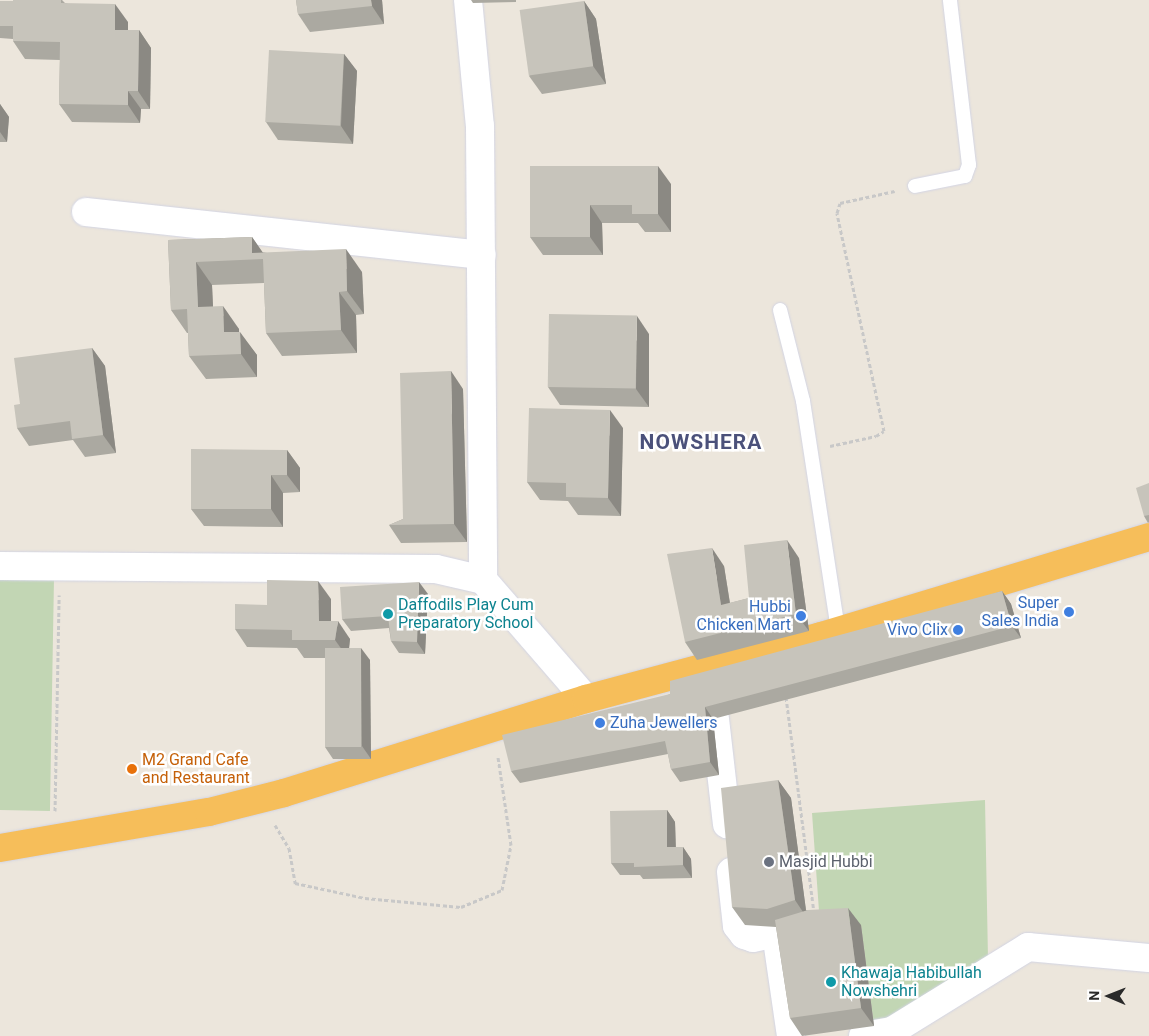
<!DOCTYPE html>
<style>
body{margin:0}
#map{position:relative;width:1149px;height:1036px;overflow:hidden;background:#ece6dc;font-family:Roboto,sans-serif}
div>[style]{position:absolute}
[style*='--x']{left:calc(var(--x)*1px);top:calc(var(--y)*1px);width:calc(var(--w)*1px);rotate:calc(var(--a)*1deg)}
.cemetery>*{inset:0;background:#c2d6b4;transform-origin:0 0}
.path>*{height:3px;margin-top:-1.5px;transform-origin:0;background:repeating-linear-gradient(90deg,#c8c8c8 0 4px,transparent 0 6.5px)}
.roads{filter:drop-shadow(0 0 1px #d2d4e3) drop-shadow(0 0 1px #d2d4e3)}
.service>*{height:14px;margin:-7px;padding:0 7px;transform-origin:7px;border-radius:7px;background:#fff}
.minor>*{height:28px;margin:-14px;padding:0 14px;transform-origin:14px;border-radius:14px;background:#fff}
.trunk>*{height:28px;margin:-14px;padding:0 14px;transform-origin:14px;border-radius:14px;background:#f6be5a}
.wall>*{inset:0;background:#aba9a1}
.shaded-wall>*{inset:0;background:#8b8983}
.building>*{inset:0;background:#c7c4bb;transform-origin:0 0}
.dots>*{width:14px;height:14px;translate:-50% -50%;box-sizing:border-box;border:2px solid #fff;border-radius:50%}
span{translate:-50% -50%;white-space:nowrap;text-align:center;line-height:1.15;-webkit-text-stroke:5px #fff;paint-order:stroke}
.shop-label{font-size:16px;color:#366cbe}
.right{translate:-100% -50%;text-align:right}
.left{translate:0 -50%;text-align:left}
.culture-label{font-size:16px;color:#0d838f}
.food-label{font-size:16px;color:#c56008}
.worship-label{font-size:16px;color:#5b616d}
.district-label{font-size:21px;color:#4b517a;font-weight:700;letter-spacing:1px}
.north{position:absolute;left:1084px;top:971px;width:50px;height:50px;-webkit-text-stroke:4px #fff;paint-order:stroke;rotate:271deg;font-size:14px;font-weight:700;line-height:20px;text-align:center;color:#2a2a2a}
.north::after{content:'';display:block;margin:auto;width:18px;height:22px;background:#2a2a2a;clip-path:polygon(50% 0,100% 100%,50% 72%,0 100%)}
</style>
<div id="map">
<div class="cemetery">
<i style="left:0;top:578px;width:54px;height:232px;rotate:1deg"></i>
<i style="clip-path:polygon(985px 800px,988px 959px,874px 1026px,861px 926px,820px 925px,812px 813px)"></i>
</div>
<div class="path">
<i style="--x:830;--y:446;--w:47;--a:-12.3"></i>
<i style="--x:876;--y:436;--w:9;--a:-32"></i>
<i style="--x:884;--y:431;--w:223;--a:-102.2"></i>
<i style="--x:837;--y:213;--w:10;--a:-73"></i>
<i style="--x:840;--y:203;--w:56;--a:-12.3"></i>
<i style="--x:786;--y:697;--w:219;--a:82.6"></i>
<i style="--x:55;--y:811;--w:216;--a:-88.9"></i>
<i style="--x:275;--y:825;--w:27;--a:59"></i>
<i style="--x:289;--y:848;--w:36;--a:80"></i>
<i style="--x:295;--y:883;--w:72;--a:12.1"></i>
<i style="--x:365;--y:898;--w:96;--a:5.4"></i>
<i style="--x:461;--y:907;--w:44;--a:-22.5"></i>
<i style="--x:502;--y:890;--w:46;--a:-78.7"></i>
<i style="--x:511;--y:845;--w:89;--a:-98.4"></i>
</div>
<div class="roads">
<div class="service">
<i style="--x:915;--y:186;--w:51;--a:-11.3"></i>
<i style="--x:965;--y:176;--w:12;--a:-70"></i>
<i style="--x:969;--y:165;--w:166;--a:-96.6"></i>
<i style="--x:780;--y:310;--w:94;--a:75.8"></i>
<i style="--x:803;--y:401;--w:232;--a:81.3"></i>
</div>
<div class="minor">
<i style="--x:468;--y:0;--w:127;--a:84.6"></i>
<i style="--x:480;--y:126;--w:454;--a:89.6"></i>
<i style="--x:86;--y:212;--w:398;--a:6.2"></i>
<i style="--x:0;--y:566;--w:436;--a:0.4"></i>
<i style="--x:436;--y:569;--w:48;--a:13.2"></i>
<i style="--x:483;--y:580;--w:157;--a:49.1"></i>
<i style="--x:715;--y:719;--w:106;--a:83.5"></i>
<i style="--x:731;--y:872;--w:54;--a:83.7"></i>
<i style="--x:737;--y:926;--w:11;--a:52"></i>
<i style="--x:744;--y:935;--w:9;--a:18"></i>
<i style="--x:753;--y:938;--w:24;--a:-12"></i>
<i style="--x:776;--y:933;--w:104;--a:81.7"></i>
<i style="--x:863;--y:1036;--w:29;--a:-10"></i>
<i style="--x:892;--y:1031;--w:160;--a:-31.7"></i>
<i style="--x:1028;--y:947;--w:121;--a:5.2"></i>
</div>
<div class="trunk">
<i style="--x:0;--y:848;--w:212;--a:-9.8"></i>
<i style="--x:209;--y:812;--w:77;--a:-14.2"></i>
<i style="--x:284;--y:793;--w:316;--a:-17.3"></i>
<i style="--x:586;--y:699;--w:243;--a:-15"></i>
<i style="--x:821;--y:636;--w:343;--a:-16.8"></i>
</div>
</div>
<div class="wall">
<i style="clip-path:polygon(62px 0,65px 3px,128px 22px,128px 30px,139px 30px,151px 48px,150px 109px,141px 109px,140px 123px,72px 122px,59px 104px,60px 60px,25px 59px,13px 41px,13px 39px,0 38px,0 1px,13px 1px)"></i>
<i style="clip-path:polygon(296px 0,382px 0,384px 24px,310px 32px,298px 14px)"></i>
<i style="clip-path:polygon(471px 0,516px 0,516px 2px,473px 3px)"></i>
<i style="clip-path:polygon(584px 1px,596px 19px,606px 84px,542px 94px,529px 76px)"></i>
<i style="clip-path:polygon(344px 54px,357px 71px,353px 144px,278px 140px,266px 122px)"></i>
<i style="clip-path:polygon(0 104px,9px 117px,7px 142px,0 142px)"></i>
<i style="clip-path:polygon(530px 166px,671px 184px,671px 232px,645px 232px,638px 223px,602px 223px,603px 255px,543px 255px,530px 237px)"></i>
<i style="clip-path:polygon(252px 237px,262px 252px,362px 272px,364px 314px,356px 315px,357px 353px,282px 356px,266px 333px,264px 283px,212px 285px,213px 307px,239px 329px,239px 332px,257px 355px,257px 377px,206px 379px,189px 356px,188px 333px,187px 333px,171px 310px,168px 240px)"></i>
<i style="clip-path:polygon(649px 334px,649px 407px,560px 405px,548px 387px)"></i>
<i style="clip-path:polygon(92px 348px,105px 366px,116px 453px,85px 457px,73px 440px,29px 446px,17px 428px,20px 404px)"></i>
<i style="clip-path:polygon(463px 389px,467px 542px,401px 543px,389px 525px,403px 519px)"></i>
<i style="clip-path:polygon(623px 428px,621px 516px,578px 515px,568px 501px,540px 500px,527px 482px)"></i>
<i style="clip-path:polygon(287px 450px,300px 468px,300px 492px,283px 493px,283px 527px,204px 526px,191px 509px)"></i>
<i style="clip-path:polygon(1149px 483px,1149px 522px,1148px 523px,1144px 516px)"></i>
<i style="clip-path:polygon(799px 558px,809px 631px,697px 660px,685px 642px,724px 566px,730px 603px,749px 598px)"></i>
<i style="clip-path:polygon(1002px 591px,1011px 604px,1021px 638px,713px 719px,719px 775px,680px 782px,671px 769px,668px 754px,520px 783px,511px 771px,670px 694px)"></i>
<i style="clip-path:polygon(428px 594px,425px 654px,399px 653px,391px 641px,389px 628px,351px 631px,342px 619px)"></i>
<i style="clip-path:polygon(331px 599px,331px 621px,350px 639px,349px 648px,370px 660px,371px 759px,333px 759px,325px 747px,325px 658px,304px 658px,297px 648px,247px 647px,235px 629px,267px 605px)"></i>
<i style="clip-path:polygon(778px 780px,791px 798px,806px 910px,861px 925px,874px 1026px,802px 1036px,790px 1018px,776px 927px,745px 925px,732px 907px)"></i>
<i style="clip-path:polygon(667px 810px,675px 822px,676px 847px,683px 847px,691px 859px,692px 878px,643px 879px,640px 875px,620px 875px,611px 863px)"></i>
</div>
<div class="shaded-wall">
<i style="clip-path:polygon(371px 0,382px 0,384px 24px,372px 6px)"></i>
<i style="clip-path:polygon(584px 1px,596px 19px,606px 84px,593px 66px)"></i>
<i style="clip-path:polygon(115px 4px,128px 22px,128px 48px,115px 30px)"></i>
<i style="clip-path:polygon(139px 30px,151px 48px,150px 109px,138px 91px)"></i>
<i style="clip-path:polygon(344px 54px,357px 71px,353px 144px,341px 126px)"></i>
<i style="clip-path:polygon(128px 91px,141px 109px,140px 123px,128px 105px)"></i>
<i style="clip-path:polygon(0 104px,9px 117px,7px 142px,0 132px)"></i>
<i style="clip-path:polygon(658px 166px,671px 184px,671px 232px,658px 214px)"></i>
<i style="clip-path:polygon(590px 205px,602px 223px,603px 255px,590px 237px)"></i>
<i style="clip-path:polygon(252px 237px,268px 260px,263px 259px,252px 253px)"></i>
<i style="clip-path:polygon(346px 249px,362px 272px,364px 314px,347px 291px)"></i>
<i style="clip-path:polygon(196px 262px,212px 285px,214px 330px,198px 307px)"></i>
<i style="clip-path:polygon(339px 292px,356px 315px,357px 353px,341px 330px)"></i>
<i style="clip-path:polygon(223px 306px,239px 329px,240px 354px,224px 332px)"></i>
<i style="clip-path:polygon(637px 316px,649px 334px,649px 407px,636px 389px)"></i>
<i style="clip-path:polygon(240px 332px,257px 355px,257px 377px,241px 354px)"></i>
<i style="clip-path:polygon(92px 348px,105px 366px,116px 453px,103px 435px)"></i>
<i style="clip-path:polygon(451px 371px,463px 389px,467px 542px,454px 524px)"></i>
<i style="clip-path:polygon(610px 410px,623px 428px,621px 516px,608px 498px)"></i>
<i style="clip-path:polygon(287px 450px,300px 468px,300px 492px,287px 475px)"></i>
<i style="clip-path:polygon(271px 475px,283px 493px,283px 527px,271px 509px)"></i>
<i style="clip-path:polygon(787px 540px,799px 558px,809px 631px,796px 614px)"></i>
<i style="clip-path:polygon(712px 548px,724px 566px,733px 623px,721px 605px)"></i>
<i style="clip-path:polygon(318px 581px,331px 599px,331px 639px,319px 621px)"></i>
<i style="clip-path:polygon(419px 582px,428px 594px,425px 654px,417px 642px)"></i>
<i style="clip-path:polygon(1002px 591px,1011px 604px,1021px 638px,1012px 626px)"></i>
<i style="clip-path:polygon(338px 621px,350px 639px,348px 658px,335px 640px)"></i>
<i style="clip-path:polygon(361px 648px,370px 660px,371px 759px,362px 746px)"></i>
<i style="clip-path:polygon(705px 707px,713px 719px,719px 775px,710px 762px)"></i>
<i style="clip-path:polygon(778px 780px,791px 798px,807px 918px,795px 900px)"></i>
<i style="clip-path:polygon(667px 810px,675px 822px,676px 860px,667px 847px)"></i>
<i style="clip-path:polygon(683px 847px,691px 859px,692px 878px,683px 865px)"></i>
<i style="clip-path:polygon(848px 908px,861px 925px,874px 1026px,861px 1008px)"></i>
</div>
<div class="building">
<i style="clip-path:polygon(13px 0,61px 0,61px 3px,115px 4px,115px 30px,139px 30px,138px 91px,128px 91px,128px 105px,59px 104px,60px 42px,13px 41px)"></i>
<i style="clip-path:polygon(296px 0,371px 0,372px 6px,298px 14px)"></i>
<i style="left:0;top:1px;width:13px;height:25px"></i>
<i style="left:584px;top:1px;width:66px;height:65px;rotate:82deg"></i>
<i style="left:269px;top:50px;width:75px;height:72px;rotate:3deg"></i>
<i style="clip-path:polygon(530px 166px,658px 166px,658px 214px,632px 214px,632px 205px,590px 205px,590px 237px,530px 237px)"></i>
<i style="clip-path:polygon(252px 237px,252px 253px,346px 249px,347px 291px,339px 292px,341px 330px,266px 333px,263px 259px,196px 262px,198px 307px,223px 306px,224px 332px,240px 332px,241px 354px,189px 356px,187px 309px,171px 310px,168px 240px)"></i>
<i style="left:549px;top:314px;width:88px;height:73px;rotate:1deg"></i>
<i style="clip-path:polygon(92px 348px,103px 435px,72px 439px,70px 421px,17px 428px,14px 405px,20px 404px,14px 358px)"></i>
<i style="clip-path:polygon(451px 371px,454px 524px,389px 525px,403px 519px,400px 373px)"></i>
<i style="clip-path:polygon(529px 408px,610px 410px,608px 498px,566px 497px,566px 483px,527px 482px)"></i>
<i style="clip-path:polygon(191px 449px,287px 450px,287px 475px,271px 475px,271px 509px,191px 509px)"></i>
<i style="clip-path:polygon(1149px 483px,1149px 515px,1144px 516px,1136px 488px)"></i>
<i style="clip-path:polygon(787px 540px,796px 614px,685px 642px,667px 554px,712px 548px,721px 605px,749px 598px,744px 545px)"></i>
<i style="clip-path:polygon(267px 580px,318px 581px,319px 621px,338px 621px,335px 640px,292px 640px,292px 630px,235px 629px,235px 604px,267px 605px)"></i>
<i style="clip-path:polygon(419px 582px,417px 642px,391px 641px,388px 616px,342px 619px,340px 587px)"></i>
<i style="clip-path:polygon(1002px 591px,1012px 626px,705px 707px,710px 762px,671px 769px,665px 741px,511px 771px,502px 735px,670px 694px,670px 681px)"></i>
<i style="left:325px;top:648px;width:36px;height:99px"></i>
<i style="clip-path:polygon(778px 780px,795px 900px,767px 909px,732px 907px,721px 788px)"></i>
<i style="clip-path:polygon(667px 810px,667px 847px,683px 847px,683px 865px,634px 867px,634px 863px,611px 863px,610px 811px)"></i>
<i style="clip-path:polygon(848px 908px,861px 1008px,790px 1018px,775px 920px,808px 910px)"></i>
</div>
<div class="dots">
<i style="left:1069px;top:612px;background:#3f7fe0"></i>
<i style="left:388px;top:614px;background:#0f9aa8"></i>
<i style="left:801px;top:616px;background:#3f7fe0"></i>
<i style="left:958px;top:630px;background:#3f7fe0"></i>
<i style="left:600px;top:723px;background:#3f7fe0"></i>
<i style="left:132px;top:769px;background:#e8710a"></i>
<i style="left:769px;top:862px;background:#6b7280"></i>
<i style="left:831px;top:982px;background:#0f9aa8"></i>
</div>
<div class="shop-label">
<span class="right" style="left:1059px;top:612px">Super<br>Sales India</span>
<span class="right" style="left:791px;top:616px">Hubbi<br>Chicken Mart</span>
<span class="right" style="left:948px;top:630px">Vivo Clix</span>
<span class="left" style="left:610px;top:723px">Zuha Jewellers</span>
</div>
<div class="culture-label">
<span class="left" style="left:398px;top:614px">Daffodils Play Cum<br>Preparatory School</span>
<span class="left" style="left:841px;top:982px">Khawaja Habibullah<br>Nowshehri</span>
</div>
<div class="food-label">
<span class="left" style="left:142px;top:769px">M2 Grand Cafe<br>and Restaurant</span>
</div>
<div class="worship-label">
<span class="left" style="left:779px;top:862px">Masjid Hubbi</span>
</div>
<div class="district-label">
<span style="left:701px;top:442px">NOWSHERA</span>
</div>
<div class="north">N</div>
</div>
